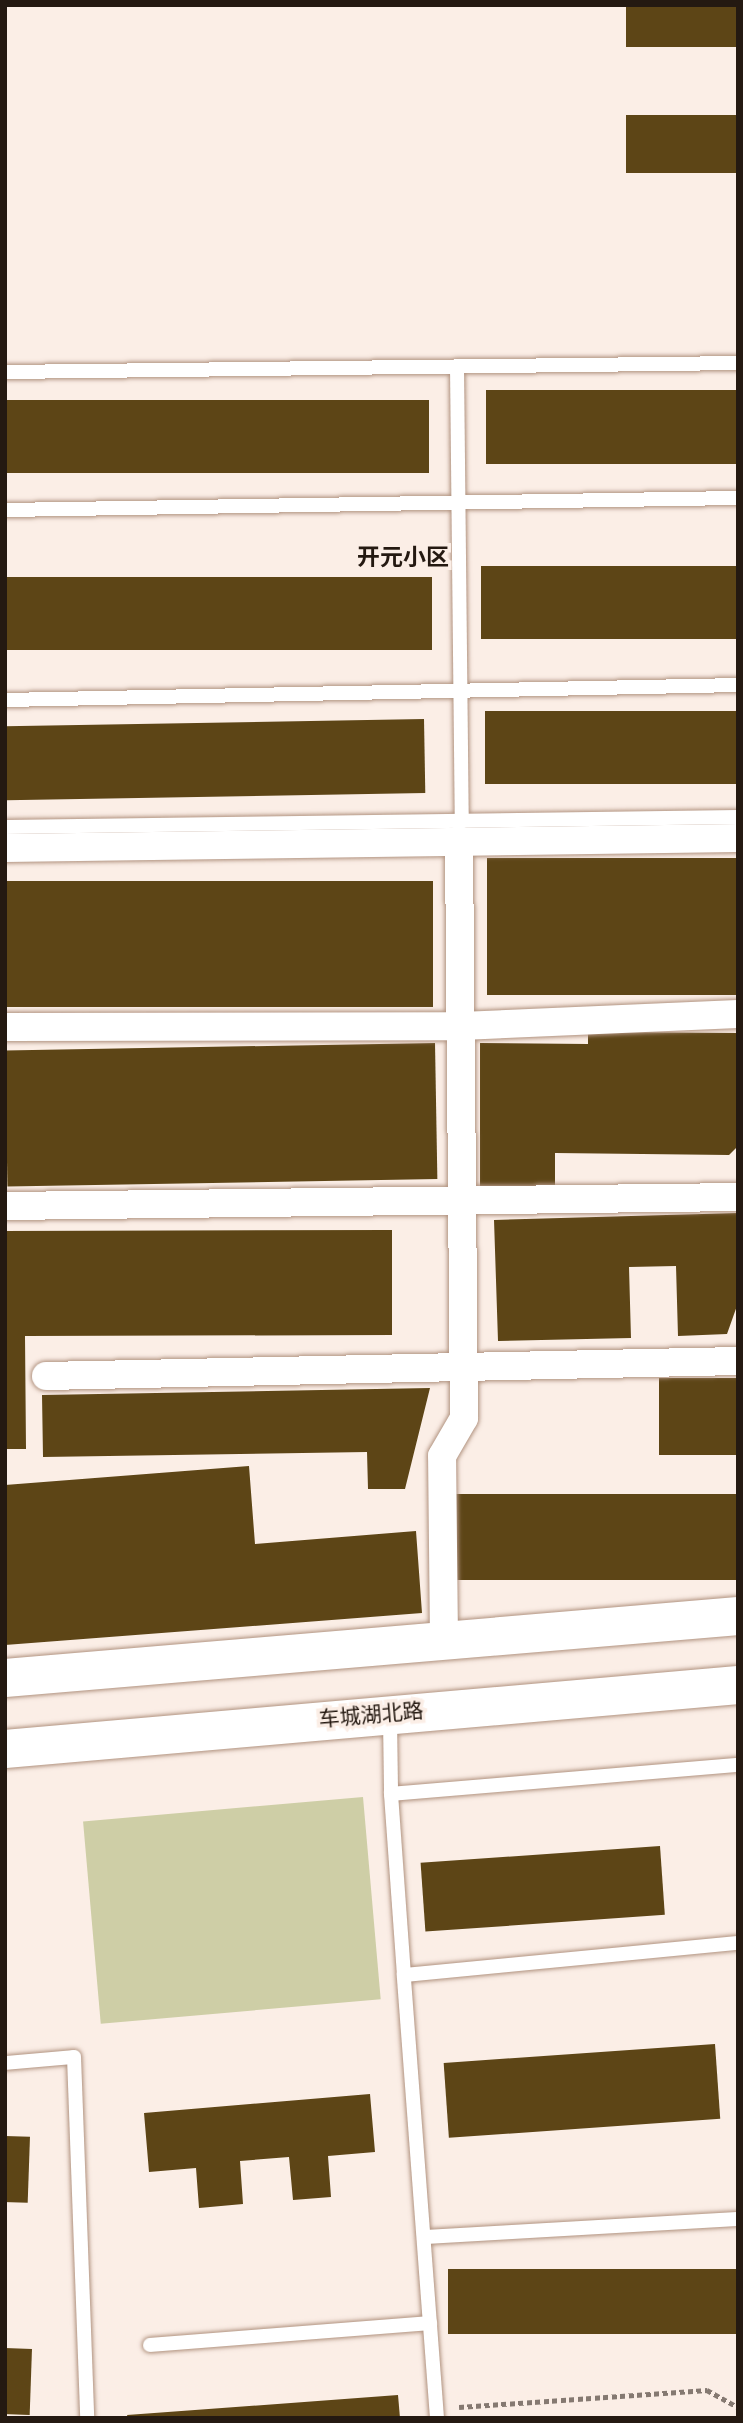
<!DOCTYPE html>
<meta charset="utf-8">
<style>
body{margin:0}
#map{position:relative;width:743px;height:2423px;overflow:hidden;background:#fbeee6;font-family:Jost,"Noto Sans SC",sans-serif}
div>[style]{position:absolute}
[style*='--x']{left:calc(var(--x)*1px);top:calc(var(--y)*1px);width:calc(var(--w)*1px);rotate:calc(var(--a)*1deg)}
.green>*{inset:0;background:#cecea6;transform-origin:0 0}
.building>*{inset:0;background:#5d4516;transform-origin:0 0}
.path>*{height:4.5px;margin-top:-2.25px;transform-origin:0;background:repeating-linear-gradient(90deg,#857971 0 5px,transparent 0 8.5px)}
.roads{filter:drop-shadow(0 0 2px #b19380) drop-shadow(0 0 2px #b19380)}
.service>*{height:14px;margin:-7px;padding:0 7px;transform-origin:7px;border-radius:7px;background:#fff}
.minor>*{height:28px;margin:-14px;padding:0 14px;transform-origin:14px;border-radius:14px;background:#fff}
.secondary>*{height:38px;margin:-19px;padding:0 19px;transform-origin:19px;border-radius:19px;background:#fff}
span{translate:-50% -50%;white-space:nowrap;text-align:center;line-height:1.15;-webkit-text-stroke:7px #fbeee6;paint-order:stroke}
.street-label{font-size:21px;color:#241911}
.neighbourhood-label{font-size:23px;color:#241911;font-weight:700}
.frame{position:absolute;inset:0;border:7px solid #241911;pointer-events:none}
</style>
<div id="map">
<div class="green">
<i style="left:363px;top:1797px;width:203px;height:281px;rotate:85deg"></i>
</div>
<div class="building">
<i style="left:626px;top:5px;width:112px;height:42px"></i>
<i style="left:626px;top:115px;width:112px;height:58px"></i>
<i style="left:738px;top:390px;width:74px;height:252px;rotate:90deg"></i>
<i style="left:429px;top:400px;width:73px;height:424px;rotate:90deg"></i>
<i style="left:738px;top:566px;width:73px;height:257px;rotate:90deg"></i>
<i style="left:432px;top:577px;width:73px;height:427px;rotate:90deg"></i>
<i style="left:738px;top:711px;width:73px;height:253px;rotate:90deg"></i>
<i style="left:424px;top:719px;width:74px;height:419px;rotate:89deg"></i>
<i style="left:738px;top:858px;width:137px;height:251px;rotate:90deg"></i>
<i style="left:433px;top:881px;width:126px;height:428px;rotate:90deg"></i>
<i style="clip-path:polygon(588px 1032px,738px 1033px,738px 1146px,729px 1155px,555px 1153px,555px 1190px,480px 1190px,480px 1043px,588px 1044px)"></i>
<i style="left:435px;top:1043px;width:136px;height:430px;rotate:89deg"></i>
<i style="clip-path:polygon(737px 1213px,738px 1303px,727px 1334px,678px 1336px,676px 1266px,629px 1267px,631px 1338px,498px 1341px,494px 1220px)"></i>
<i style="clip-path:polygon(392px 1230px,392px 1335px,25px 1336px,26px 1449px,5px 1449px,5px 1231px)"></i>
<i style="left:738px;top:1378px;width:77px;height:79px;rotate:90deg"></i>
<i style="clip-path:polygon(430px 1388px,405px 1489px,368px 1489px,367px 1452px,43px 1457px,42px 1395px)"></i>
<i style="clip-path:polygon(249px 1466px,255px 1544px,416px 1531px,422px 1613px,5px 1645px,5px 1485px)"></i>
<i style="left:738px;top:1494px;width:86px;height:283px;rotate:90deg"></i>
<i style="left:660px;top:1846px;width:69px;height:240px;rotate:86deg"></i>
<i style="left:715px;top:2044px;width:75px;height:272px;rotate:86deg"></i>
<i style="clip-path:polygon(370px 2094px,375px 2152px,328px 2156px,331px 2197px,293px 2200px,289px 2157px,240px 2161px,243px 2204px,199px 2208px,196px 2168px,149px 2172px,144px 2113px)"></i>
<i style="left:5px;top:2136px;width:25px;height:66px;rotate:2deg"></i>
<i style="left:738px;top:2269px;width:65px;height:290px;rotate:90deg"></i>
<i style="left:5px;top:2348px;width:27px;height:66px;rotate:2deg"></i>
<i style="clip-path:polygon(398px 2395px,400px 2418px,128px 2418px,127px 2415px)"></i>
</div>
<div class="path">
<i style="--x:459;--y:2407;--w:249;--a:-3.9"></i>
<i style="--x:707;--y:2390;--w:35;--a:29"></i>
</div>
<div class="roads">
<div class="service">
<i style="--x:457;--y:366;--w:455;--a:89.4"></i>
<i style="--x:5;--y:372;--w:733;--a:-0.7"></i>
<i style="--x:5;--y:510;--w:733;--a:-0.94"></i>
<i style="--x:5;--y:700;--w:733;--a:-1.17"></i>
<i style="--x:5;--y:827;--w:733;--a:-0.78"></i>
<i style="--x:390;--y:1718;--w:76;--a:89.2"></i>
<i style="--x:391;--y:1794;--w:348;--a:-4.8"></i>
<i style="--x:391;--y:1794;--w:181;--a:85.9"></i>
<i style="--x:5;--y:2063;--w:69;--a:-5"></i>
<i style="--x:74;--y:2057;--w:361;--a:87.9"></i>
<i style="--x:424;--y:2237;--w:315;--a:-3.3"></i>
<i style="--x:150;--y:2345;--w:281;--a:-4.5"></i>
<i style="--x:437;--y:2418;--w:444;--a:-94.3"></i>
<i style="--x:404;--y:1975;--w:336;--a:-5.5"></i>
</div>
<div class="minor">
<i style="--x:5;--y:848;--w:733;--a:-0.78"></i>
<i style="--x:5;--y:1027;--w:456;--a:-0.1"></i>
<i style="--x:461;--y:1026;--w:277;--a:-2.5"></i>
<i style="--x:5;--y:1206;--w:733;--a:-0.7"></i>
<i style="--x:46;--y:1376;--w:692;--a:-1.24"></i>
<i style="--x:444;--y:1641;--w:185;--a:-90.6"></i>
<i style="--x:442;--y:1456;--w:44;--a:-59.9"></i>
<i style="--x:464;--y:1418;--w:578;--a:-90.5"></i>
</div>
<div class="secondary">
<i style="--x:5;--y:1678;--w:736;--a:-4.83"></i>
<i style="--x:5;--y:1749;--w:736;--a:-4.99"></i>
</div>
</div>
<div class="street-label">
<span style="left:371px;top:1715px;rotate:-5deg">车城湖北路</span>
</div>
<div class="neighbourhood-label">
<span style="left:403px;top:557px">开元小区</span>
</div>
<div class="frame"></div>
</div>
